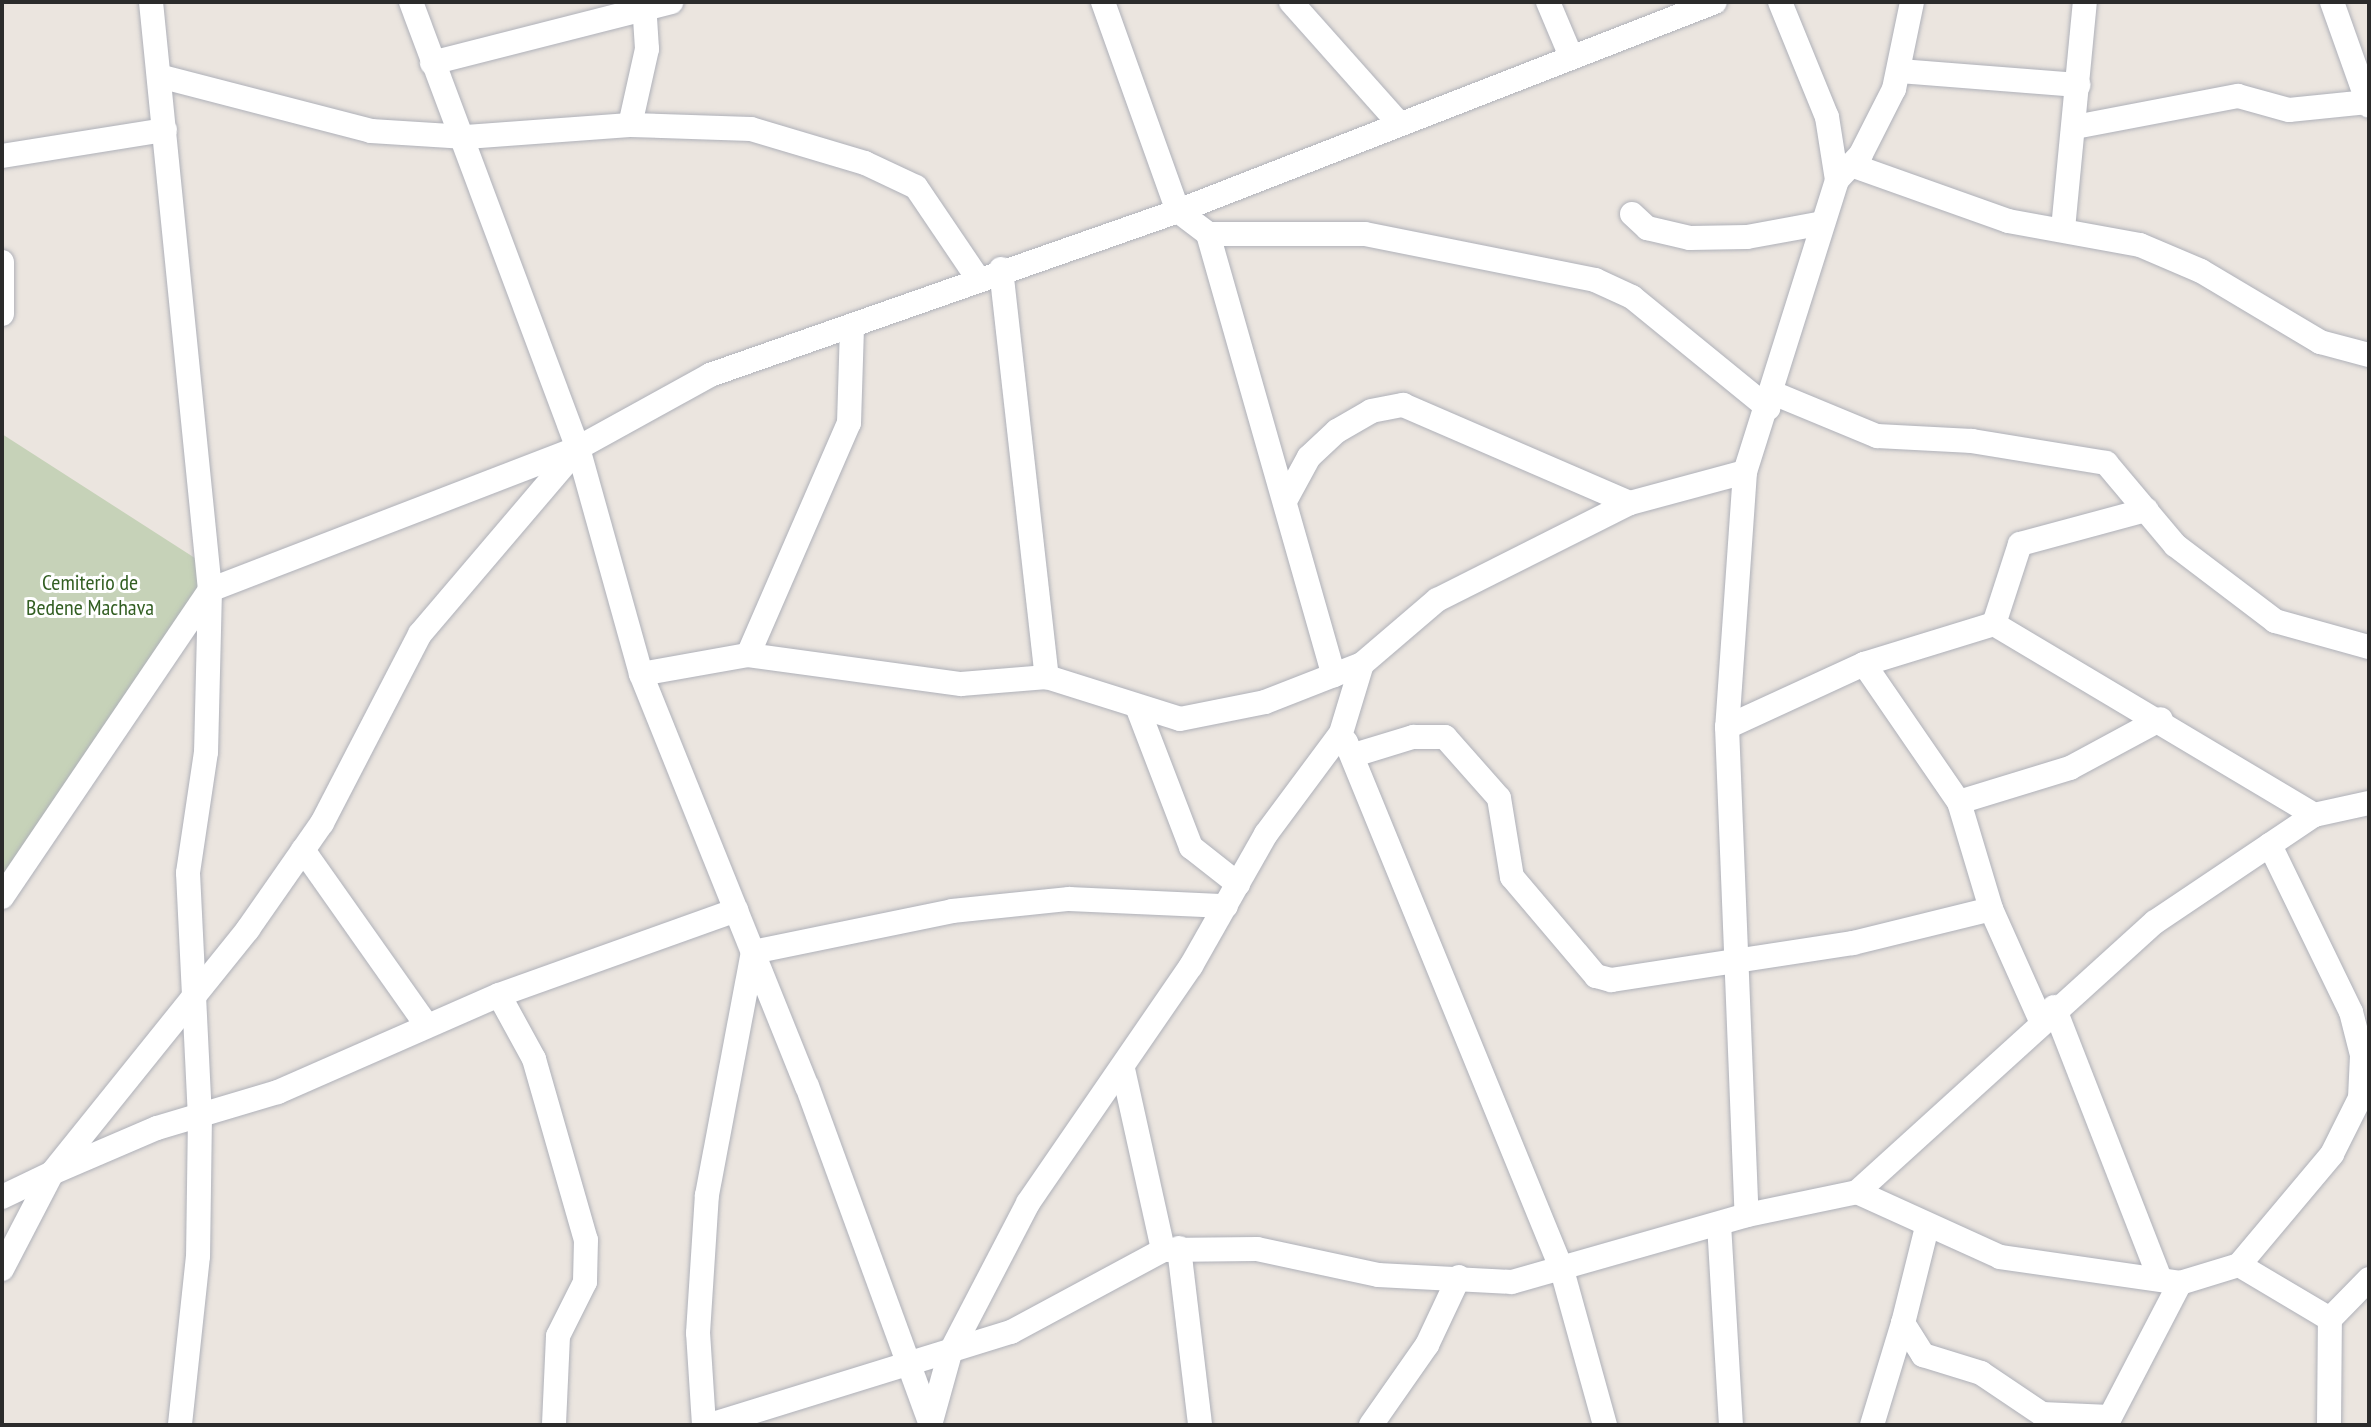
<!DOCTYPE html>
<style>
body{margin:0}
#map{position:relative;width:2371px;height:1427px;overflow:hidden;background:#ebe5df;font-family:"PT Sans Narrow",sans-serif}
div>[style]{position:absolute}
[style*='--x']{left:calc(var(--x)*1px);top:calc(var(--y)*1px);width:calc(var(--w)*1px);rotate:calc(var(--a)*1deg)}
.cemetery>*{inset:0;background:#c6d2b8}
.roads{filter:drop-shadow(0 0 2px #afb1b9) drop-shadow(0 0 2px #afb1b9)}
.minor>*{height:24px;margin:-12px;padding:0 12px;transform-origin:12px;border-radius:12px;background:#fff}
span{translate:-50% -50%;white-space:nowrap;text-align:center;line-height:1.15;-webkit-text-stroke:6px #fff;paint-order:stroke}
.park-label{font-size:22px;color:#335f23}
.frame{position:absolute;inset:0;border:4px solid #2b2b2b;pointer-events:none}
</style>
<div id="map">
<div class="cemetery">
<i style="clip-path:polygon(2px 434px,212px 569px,2px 894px)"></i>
</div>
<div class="roads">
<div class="minor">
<i style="--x:151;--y:2;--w:591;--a:84.27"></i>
<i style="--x:210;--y:590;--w:162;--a:91.4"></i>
<i style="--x:206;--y:752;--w:122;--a:98.5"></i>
<i style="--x:188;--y:873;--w:242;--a:87.2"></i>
<i style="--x:200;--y:1115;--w:141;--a:90.8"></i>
<i style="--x:198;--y:1256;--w:170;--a:96.1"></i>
<i style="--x:411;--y:2;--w:476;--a:69.5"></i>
<i style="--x:578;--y:448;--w:235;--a:74.4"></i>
<i style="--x:641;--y:674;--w:444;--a:68.1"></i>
<i style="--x:807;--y:1086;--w:361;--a:69.9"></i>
<i style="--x:1103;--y:2;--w:222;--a:70.3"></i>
<i style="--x:1178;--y:211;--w:38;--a:37"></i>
<i style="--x:1208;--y:234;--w:157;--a:0"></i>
<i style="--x:1365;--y:234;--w:235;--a:11.3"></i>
<i style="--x:1595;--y:280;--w:41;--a:24.7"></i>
<i style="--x:1632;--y:297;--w:176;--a:39.2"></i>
<i style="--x:1291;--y:2;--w:159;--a:48.3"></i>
<i style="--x:1548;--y:2;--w:56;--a:67.1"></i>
<i style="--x:1780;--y:2;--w:124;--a:67.8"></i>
<i style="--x:1827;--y:117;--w:64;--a:81"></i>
<i style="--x:2332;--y:2;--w:110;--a:70.4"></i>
<i style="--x:432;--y:63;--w:247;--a:-14.3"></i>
<i style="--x:1899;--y:71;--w:180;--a:4.5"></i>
<i style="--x:159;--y:76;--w:219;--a:14.5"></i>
<i style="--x:371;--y:131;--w:95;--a:3.6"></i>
<i style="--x:466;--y:137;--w:164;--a:-4.2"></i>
<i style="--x:630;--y:125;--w:121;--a:1.9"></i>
<i style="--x:751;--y:129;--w:119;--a:16.6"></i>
<i style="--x:865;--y:163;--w:56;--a:25.2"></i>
<i style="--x:916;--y:187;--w:109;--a:55.9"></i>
<i style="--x:630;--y:125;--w:78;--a:-77.4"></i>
<i style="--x:647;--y:49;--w:47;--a:-93.7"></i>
<i style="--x:2075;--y:127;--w:166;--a:-10.8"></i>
<i style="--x:2238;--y:96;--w:53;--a:15.4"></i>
<i style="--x:2289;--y:110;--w:79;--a:-5.8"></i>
<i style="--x:2;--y:156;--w:165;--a:-9.1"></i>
<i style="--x:1851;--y:165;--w:167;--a:19.6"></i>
<i style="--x:2008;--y:221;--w:134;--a:10.3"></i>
<i style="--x:2140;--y:245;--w:66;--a:23.1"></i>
<i style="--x:2201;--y:271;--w:139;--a:30.8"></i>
<i style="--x:2320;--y:342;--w:51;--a:14.9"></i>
<i style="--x:1632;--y:214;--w:21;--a:43"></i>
<i style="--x:1647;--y:228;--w:44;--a:13.1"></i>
<i style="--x:1690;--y:238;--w:57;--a:-1"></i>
<i style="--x:1747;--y:237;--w:77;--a:-10.4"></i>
<i style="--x:2063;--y:229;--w:228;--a:-84.5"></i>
<i style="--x:1208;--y:234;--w:459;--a:74.1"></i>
<i style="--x:2;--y:262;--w:52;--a:90"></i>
<i style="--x:1001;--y:269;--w:411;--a:83.6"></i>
<i style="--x:1773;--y:393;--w:113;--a:22.5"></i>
<i style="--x:1877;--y:436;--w:95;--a:3"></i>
<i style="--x:1972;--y:441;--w:136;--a:9.3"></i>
<i style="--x:2106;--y:463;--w:107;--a:49.9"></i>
<i style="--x:2175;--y:545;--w:126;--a:37.2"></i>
<i style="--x:2275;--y:621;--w:98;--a:15.5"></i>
<i style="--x:1745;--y:472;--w:256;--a:94"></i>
<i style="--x:1727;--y:727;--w:488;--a:87.7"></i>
<i style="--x:1285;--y:501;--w:50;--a:-61.4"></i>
<i style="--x:1309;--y:457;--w:38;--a:-43"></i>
<i style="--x:1337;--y:431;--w:39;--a:-30"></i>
<i style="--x:1371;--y:411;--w:33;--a:-11"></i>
<i style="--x:1403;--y:405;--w:247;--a:23.4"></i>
<i style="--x:1994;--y:624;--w:84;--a:-72"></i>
<i style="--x:2020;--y:544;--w:131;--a:-15.1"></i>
<i style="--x:748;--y:655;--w:253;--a:-66.5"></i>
<i style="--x:849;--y:423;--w:94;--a:-88.2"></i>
<i style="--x:1864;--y:664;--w:168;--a:55.5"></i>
<i style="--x:1959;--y:802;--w:112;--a:73.3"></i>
<i style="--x:1991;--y:909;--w:123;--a:65.9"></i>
<i style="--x:641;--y:674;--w:109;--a:-10.1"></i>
<i style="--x:748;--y:655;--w:215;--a:7.8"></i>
<i style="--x:961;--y:684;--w:86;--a:-4.7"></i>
<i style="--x:1047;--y:677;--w:139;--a:17.5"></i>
<i style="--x:1180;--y:719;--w:87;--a:-11.3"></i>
<i style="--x:1265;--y:702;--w:104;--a:-21.4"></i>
<i style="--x:1138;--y:709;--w:148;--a:69"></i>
<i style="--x:1191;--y:847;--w:60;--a:38.2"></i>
<i style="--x:1727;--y:727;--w:151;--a:-24.7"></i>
<i style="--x:1864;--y:664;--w:136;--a:-17.1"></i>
<i style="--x:1994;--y:624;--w:373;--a:30.8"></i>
<i style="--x:1346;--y:742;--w:570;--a:67.75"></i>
<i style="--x:1562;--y:1270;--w:161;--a:74.5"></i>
<i style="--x:1354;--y:755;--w:62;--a:-17"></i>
<i style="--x:1413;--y:737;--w:32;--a:0"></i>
<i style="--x:1445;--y:737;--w:81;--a:48.5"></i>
<i style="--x:1499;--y:798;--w:80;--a:80.7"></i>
<i style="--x:1512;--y:877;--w:130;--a:49.7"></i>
<i style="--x:1596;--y:976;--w:16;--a:15"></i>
<i style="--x:1611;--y:980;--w:245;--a:-8.7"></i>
<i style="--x:1853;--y:943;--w:142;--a:-13.8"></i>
<i style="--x:1959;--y:802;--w:116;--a:-17"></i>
<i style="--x:2070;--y:768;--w:103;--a:-28.3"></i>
<i style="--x:303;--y:850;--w:215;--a:54.8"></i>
<i style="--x:2;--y:897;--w:371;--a:-55.9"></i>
<i style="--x:210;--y:590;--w:394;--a:-21.1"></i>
<i style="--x:578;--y:448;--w:151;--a:-28.9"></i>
<i style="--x:710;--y:375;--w:496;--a:-19.3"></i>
<i style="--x:1178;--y:211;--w:576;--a:-21.27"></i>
<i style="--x:499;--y:995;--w:73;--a:61.3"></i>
<i style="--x:534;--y:1059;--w:188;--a:74"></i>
<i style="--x:586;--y:1240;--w:42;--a:91.4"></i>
<i style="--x:585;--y:1282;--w:60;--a:116.6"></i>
<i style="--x:558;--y:1336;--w:89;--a:92.6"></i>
<i style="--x:2054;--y:1007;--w:289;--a:68.7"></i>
<i style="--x:1123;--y:1069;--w:185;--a:77.5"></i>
<i style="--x:1857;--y:1192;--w:157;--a:24.4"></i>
<i style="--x:2000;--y:1257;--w:182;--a:8.2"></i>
<i style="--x:2180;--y:1283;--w:62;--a:-17"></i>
<i style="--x:2239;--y:1265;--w:145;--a:-50"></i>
<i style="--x:2332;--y:1154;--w:63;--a:-63.4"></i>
<i style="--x:2360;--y:1098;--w:43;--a:-87.3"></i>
<i style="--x:2362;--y:1055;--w:44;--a:-104.3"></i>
<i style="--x:2351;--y:1012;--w:186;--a:-115.9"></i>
<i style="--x:2;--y:1197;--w:55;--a:-25.6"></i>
<i style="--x:52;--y:1173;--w:313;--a:-51.2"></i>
<i style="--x:248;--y:929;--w:129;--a:-55.1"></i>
<i style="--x:322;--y:823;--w:213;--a:-62.6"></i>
<i style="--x:420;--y:634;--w:239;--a:-49.6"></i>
<i style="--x:1719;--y:1224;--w:201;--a:86.6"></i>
<i style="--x:1927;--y:1227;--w:99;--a:104"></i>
<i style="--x:1903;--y:1323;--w:38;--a:58"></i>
<i style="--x:1923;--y:1355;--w:61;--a:17.2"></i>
<i style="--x:1981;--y:1373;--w:73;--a:33.9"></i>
<i style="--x:2042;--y:1414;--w:68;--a:2.5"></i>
<i style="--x:1179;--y:1248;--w:178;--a:83.2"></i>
<i style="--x:2239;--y:1265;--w:106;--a:30.7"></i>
<i style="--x:2;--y:1269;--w:108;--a:-62.5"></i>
<i style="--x:52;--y:1173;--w:114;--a:-23.2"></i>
<i style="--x:157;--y:1128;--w:126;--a:-16.6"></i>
<i style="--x:278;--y:1092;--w:241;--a:-23.7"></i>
<i style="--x:499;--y:995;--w:252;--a:-19.7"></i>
<i style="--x:704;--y:1425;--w:92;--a:-93.7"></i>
<i style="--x:698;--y:1333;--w:138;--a:-86.3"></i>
<i style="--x:707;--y:1195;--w:247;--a:-79.3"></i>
<i style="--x:753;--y:952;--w:203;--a:-11.6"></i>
<i style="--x:952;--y:911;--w:118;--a:-5.9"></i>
<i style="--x:1069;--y:899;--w:157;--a:2.6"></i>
<i style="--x:710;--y:1425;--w:315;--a:-17.2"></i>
<i style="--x:1011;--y:1332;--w:173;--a:-28.3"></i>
<i style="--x:1163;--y:1250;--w:94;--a:-0.6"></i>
<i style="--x:1257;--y:1249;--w:124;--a:12.1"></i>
<i style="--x:1378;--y:1275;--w:134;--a:3"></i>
<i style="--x:1512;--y:1282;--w:244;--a:-15.9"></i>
<i style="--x:1747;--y:1215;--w:112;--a:-11.8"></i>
<i style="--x:1857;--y:1192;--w:402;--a:-42.2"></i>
<i style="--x:2155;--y:922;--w:192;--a:-33.9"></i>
<i style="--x:2314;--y:815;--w:56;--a:-12.3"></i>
<i style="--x:930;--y:1425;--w:75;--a:-74.5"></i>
<i style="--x:950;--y:1353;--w:169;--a:-62.5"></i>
<i style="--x:1028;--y:1203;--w:288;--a:-55.5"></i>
<i style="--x:1191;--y:966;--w:152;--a:-60.4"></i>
<i style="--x:1266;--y:834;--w:126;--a:-53.4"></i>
<i style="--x:1341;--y:733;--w:72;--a:-73.1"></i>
<i style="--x:1362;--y:664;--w:99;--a:-40.5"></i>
<i style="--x:1437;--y:600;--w:216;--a:-26.7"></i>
<i style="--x:1630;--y:503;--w:119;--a:-15.1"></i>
<i style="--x:1745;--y:472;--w:306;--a:-72.5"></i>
<i style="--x:1837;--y:180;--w:35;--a:-47"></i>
<i style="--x:1861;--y:154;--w:73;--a:-63.1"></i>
<i style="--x:1894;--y:89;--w:89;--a:-78.3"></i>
<i style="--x:1371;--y:1425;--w:98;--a:-55"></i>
<i style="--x:1427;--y:1345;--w:75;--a:-64.8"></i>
<i style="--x:1872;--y:1425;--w:107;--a:-73.1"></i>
<i style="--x:2106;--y:1425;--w:160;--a:-62.5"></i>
<i style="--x:2329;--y:1425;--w:106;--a:-89.5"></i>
<i style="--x:2330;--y:1319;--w:56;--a:-45.7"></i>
</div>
</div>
<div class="park-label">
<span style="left:90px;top:595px">Cemiterio de<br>Bedene Machava</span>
</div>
<div class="frame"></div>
</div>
